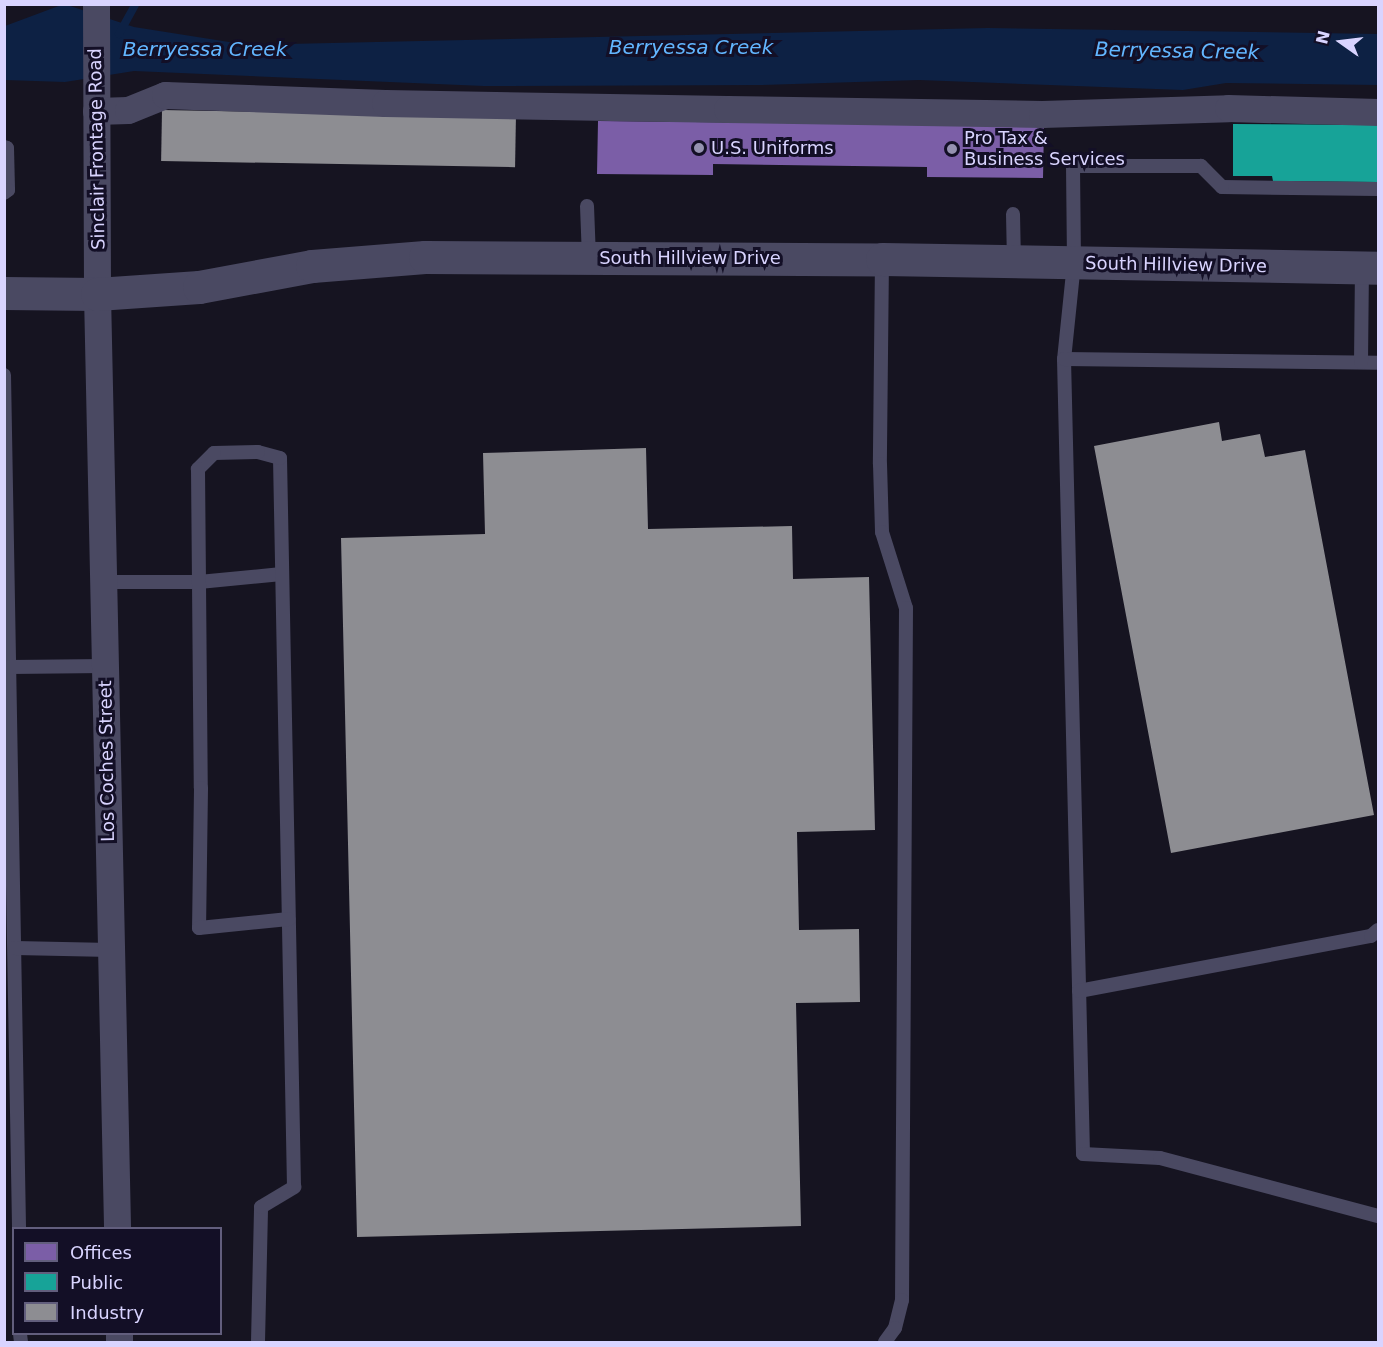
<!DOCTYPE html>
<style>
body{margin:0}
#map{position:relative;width:1383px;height:1347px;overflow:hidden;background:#161421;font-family:"DejaVu Sans",sans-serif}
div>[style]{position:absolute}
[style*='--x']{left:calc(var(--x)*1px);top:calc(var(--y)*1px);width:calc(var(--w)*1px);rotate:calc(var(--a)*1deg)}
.water>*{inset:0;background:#0d2144}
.offices>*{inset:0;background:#7b5ea7}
.public>*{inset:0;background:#17a398}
.industry>*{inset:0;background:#8d8d92;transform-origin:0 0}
.stream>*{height:8px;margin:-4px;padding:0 4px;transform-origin:4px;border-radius:4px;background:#0d2144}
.service>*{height:14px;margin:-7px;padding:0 7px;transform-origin:7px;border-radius:7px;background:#4a4962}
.minor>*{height:27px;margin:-13.5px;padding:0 13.5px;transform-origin:13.5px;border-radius:13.5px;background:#4a4962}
.tertiary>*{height:33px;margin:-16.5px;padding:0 16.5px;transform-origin:16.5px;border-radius:16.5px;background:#4a4962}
.dots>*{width:16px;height:16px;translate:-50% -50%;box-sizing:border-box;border:3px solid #130f26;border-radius:50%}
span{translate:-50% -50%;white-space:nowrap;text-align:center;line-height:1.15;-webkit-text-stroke:6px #130f26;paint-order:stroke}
.poi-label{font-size:18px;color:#d9d4ff}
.left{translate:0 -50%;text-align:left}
.street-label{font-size:18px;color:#d9d4ff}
.water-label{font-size:20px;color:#62b6ff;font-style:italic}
.frame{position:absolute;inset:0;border:6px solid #d9d4ff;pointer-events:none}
.legend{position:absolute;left:12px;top:1227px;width:210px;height:108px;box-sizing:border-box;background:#130f26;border:2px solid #625e7d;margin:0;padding:8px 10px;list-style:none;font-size:18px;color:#d9d4ff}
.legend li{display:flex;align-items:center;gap:12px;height:30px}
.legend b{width:30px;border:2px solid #625e7d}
.north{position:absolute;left:1311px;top:12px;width:60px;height:60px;-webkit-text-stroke:4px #130f26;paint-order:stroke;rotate:284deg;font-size:16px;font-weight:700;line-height:24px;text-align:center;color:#d9d4ff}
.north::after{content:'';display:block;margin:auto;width:21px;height:27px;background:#d9d4ff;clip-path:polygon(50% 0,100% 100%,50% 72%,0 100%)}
</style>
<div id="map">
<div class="water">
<i style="clip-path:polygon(64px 4px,134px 27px,248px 45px,988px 28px,1378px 34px,1378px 85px,1226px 83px,1183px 90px,919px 80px,761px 85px,484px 86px,134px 71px,65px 82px,5px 80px,5px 26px)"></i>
</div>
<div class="offices">
<i style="clip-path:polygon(598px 121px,1044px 126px,1043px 178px,927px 177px,927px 167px,713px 164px,713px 175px,597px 174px)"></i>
</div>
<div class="public">
<i style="clip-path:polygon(1233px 124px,1378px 125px,1378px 182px,1273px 181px,1272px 176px,1233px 176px)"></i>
</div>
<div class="industry">
<i style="left:162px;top:110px;width:354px;height:51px;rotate:1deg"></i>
<i style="clip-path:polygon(1219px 422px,1222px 441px,1260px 434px,1265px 457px,1305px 450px,1374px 815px,1171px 853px,1094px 446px)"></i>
<i style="clip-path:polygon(646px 448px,648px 529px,792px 526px,793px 579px,869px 577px,875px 830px,797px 832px,799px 930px,859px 929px,860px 1002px,796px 1003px,801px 1226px,357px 1237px,341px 538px,485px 534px,483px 453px)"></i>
</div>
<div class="stream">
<i style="--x:119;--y:34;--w:33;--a:-61"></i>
</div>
<div class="service">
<i style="--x:4;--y:147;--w:3;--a:18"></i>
<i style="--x:7;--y:148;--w:42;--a:88.6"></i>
<i style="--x:8;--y:190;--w:5;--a:143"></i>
<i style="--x:1378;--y:189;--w:156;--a:-179.3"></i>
<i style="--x:1222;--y:187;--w:30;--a:-135"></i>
<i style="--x:1201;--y:166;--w:128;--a:180"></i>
<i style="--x:1073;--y:166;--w:97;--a:89.4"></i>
<i style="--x:1074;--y:263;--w:97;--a:95.9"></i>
<i style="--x:1064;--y:359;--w:795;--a:88.63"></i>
<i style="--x:1083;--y:1154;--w:77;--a:3"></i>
<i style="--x:1160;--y:1158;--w:226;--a:14.9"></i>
<i style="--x:587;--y:206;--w:52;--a:87.8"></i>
<i style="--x:1013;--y:214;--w:47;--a:88.8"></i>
<i style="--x:882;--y:259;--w:205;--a:90.6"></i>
<i style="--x:880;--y:464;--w:68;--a:88.3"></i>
<i style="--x:882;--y:532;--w:80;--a:72.5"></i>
<i style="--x:906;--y:608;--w:692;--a:90.33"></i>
<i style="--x:902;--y:1300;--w:29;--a:104"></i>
<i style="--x:895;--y:1328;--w:17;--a:126"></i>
<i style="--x:1064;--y:359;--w:314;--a:0.7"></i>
<i style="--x:1361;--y:362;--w:94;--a:-89.4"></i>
<i style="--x:4;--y:375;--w:853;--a:88.99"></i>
<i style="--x:103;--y:582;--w:96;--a:0"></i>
<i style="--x:199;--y:582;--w:83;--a:-5.5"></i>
<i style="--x:10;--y:667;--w:95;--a:-0.6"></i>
<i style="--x:15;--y:948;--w:96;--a:1.2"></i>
<i style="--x:1079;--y:991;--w:297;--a:-10.7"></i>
<i style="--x:1371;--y:936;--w:9;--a:-41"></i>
<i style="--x:20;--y:1334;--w:8;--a:83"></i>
<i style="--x:258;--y:1342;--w:135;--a:-88.7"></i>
<i style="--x:261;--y:1207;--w:39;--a:-31"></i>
<i style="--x:294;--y:1187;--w:729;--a:-91.1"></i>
<i style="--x:280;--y:458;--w:23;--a:-165"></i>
<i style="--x:258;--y:452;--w:44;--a:178.7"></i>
<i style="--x:214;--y:453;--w:23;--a:135"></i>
<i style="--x:198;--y:469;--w:319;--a:89.5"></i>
<i style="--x:201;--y:788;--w:140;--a:90.8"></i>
<i style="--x:199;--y:928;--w:90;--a:-5.7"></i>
</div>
<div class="minor">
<i style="--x:96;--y:4;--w:290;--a:89.8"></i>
<i style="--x:97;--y:294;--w:934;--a:88.77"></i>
<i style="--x:96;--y:111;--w:32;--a:-2"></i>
<i style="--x:128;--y:110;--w:40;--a:-22"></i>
<i style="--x:165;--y:95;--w:220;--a:2.1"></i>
<i style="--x:385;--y:103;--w:342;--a:1"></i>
<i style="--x:727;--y:109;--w:315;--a:0.9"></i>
<i style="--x:1042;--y:114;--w:186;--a:-1.8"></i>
<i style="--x:1228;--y:108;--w:150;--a:1.5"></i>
<i style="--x:119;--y:1334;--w:8;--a:90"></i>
</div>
<div class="tertiary">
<i style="--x:4;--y:293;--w:93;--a:0.6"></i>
<i style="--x:97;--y:294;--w:102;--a:-3.9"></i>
<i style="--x:199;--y:287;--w:115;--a:-10.5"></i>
<i style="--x:312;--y:266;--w:113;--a:-4.6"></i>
<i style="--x:425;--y:257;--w:457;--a:0.3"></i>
<i style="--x:882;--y:259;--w:496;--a:1"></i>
</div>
<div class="dots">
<i style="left:699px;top:148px;background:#9591b1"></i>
<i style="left:952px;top:149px;background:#9591b1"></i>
</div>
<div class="poi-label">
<span class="left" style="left:964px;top:149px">Pro Tax &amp;<br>Business Services</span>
<span class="left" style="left:711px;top:148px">U.S. Uniforms</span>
</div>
<div class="street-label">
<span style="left:97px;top:149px;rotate:-91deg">Sinclair Frontage Road</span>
<span style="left:690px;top:258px">South Hillview Drive</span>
<span style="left:1176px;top:265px;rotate:1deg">South Hillview Drive</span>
<span style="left:107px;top:761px;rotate:-91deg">Los Coches Street</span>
</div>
<div class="water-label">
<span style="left:691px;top:47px">Berryessa Creek</span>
<span style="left:205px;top:49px">Berryessa Creek</span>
<span style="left:1177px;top:51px;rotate:1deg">Berryessa Creek</span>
</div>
<div class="frame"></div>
<ul class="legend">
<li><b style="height:16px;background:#7b5ea7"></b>Offices</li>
<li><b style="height:16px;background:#17a398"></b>Public</li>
<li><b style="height:16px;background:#8d8d92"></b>Industry</li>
</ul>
<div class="north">N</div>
</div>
